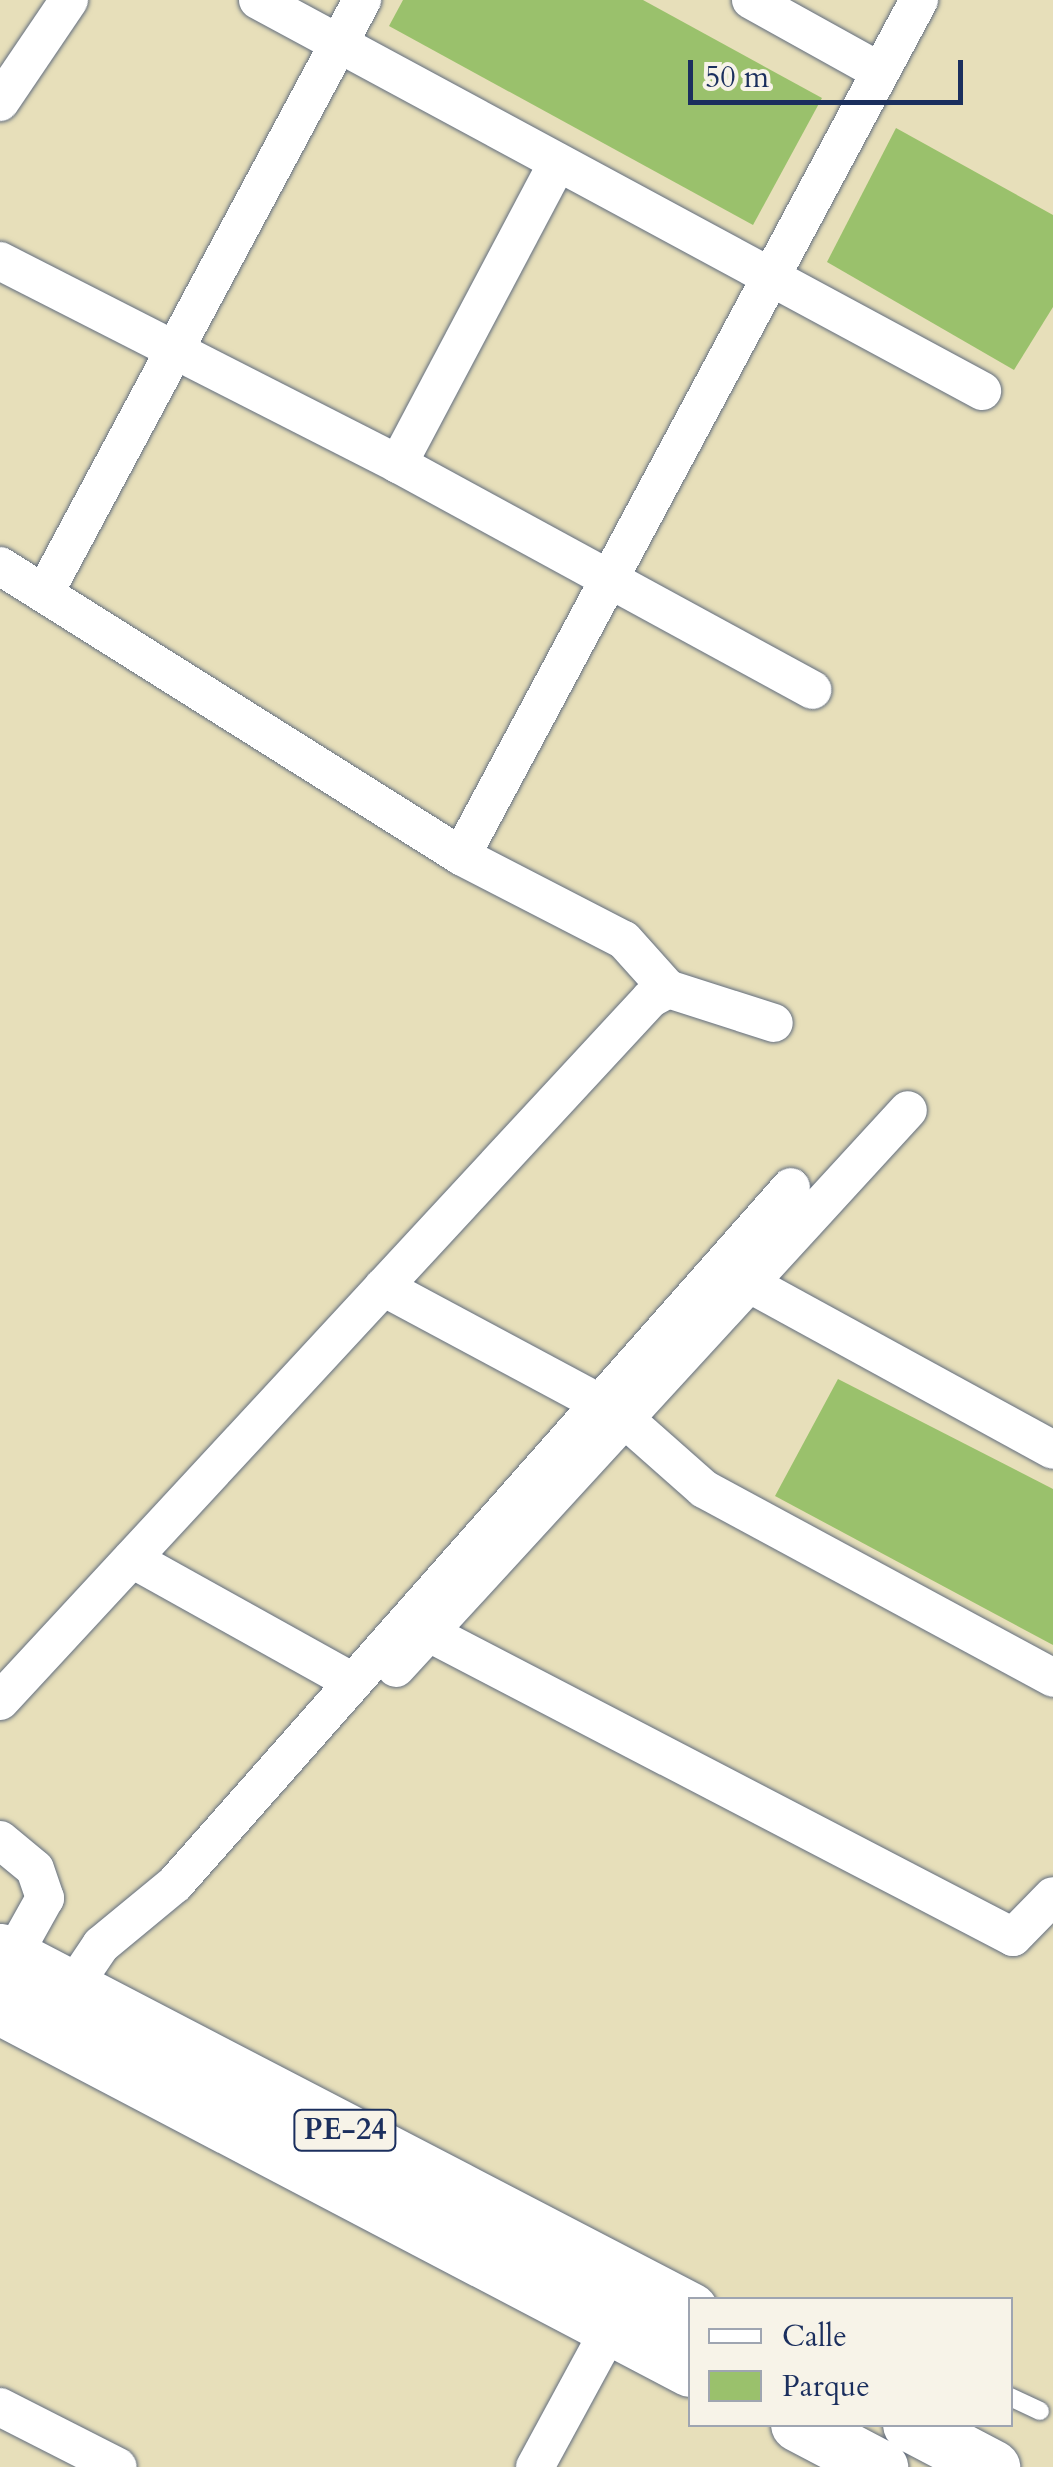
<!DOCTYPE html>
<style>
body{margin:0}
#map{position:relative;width:1053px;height:2467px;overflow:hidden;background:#e7dfba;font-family:Cardo,serif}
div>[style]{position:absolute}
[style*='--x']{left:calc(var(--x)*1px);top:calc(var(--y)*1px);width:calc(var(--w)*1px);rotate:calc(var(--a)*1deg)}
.green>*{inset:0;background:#9ac16c}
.roads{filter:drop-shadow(0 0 2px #626d7e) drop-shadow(0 0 2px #626d7e)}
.service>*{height:18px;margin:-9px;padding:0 9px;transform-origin:9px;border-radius:9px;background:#fff}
.minor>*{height:38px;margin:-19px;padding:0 19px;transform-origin:19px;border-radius:19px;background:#fff}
.trunk>*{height:55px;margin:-27.5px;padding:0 27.5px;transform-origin:27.5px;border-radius:27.5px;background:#fff}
span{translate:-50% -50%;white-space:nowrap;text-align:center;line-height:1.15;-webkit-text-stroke:10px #f7f3e8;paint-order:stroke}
.shield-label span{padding:2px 8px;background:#f7f3e8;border:2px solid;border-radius:8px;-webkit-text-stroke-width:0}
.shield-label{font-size:30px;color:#1b2f5e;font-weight:700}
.legend{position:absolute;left:688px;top:2297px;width:325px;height:130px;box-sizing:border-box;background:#f7f3e8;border:2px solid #9fa5b1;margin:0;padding:12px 18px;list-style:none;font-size:30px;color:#1b2f5e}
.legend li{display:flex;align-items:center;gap:20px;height:50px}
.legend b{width:50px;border:2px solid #9fa5b1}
.scale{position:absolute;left:688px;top:60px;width:275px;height:45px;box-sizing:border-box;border:5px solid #1b2f5e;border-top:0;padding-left:12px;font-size:30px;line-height:35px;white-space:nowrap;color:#1b2f5e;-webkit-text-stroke:8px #f7f3e8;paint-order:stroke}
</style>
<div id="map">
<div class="green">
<i style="clip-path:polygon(403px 0,643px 0,822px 98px,753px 225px,389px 26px)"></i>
<i style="clip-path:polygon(896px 128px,1053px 215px,1053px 307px,1014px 370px,827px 262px)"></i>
<i style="clip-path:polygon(838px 1379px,1053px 1489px,1053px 1645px,775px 1496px)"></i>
</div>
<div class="roads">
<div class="service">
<i style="--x:1010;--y:2397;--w:33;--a:25"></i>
</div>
<div class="minor">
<i style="--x:258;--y:0;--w:823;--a:28.37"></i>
<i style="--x:751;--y:0;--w:146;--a:29"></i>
<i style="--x:0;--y:102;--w:123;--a:-55.9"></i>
<i style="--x:0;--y:261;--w:447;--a:27"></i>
<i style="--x:398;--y:464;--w:472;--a:28.6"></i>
<i style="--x:398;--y:464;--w:340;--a:-62.1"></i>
<i style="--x:0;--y:566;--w:545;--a:32.17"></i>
<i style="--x:461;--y:856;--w:183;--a:27.3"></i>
<i style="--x:624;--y:940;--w:66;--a:48.1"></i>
<i style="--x:45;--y:592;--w:672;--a:-61.83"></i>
<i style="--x:461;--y:856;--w:971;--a:-61.85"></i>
<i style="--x:750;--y:1284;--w:345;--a:28.7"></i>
<i style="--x:383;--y:1287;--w:245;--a:28.2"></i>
<i style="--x:626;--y:1420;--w:104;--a:41.5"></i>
<i style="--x:704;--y:1489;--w:397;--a:28.4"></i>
<i style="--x:132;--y:1559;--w:253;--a:29.1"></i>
<i style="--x:431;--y:1634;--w:656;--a:27.5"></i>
<i style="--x:1013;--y:1937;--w:57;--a:-45.7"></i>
<i style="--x:396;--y:1668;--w:757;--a:-47.46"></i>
<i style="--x:0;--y:1701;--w:957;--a:-47.2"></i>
<i style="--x:650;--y:999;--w:21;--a:-29"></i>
<i style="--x:668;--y:989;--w:111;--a:17.8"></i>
<i style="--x:0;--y:1840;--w:45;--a:39.6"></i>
<i style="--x:35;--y:1869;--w:31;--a:71"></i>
<i style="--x:45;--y:1898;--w:68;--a:119.2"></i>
<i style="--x:72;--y:1988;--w:52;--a:-56"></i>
<i style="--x:101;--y:1945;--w:96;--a:-39.5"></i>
<i style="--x:175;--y:1884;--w:930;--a:-48.53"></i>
<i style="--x:0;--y:2407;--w:132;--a:27"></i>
<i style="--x:535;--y:2467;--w:182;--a:-61.5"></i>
</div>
<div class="trunk">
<i style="--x:0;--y:1951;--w:778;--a:27.49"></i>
<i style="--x:0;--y:2007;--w:779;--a:27.68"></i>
<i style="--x:798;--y:2424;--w:93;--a:27.7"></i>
<i style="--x:910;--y:2424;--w:93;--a:27.7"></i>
</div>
</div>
<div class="shield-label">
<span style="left:345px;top:2130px">PE-24</span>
</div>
<ul class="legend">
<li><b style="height:12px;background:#fff"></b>Calle</li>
<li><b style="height:28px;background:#9ac16c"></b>Parque</li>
</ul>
<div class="scale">50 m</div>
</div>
